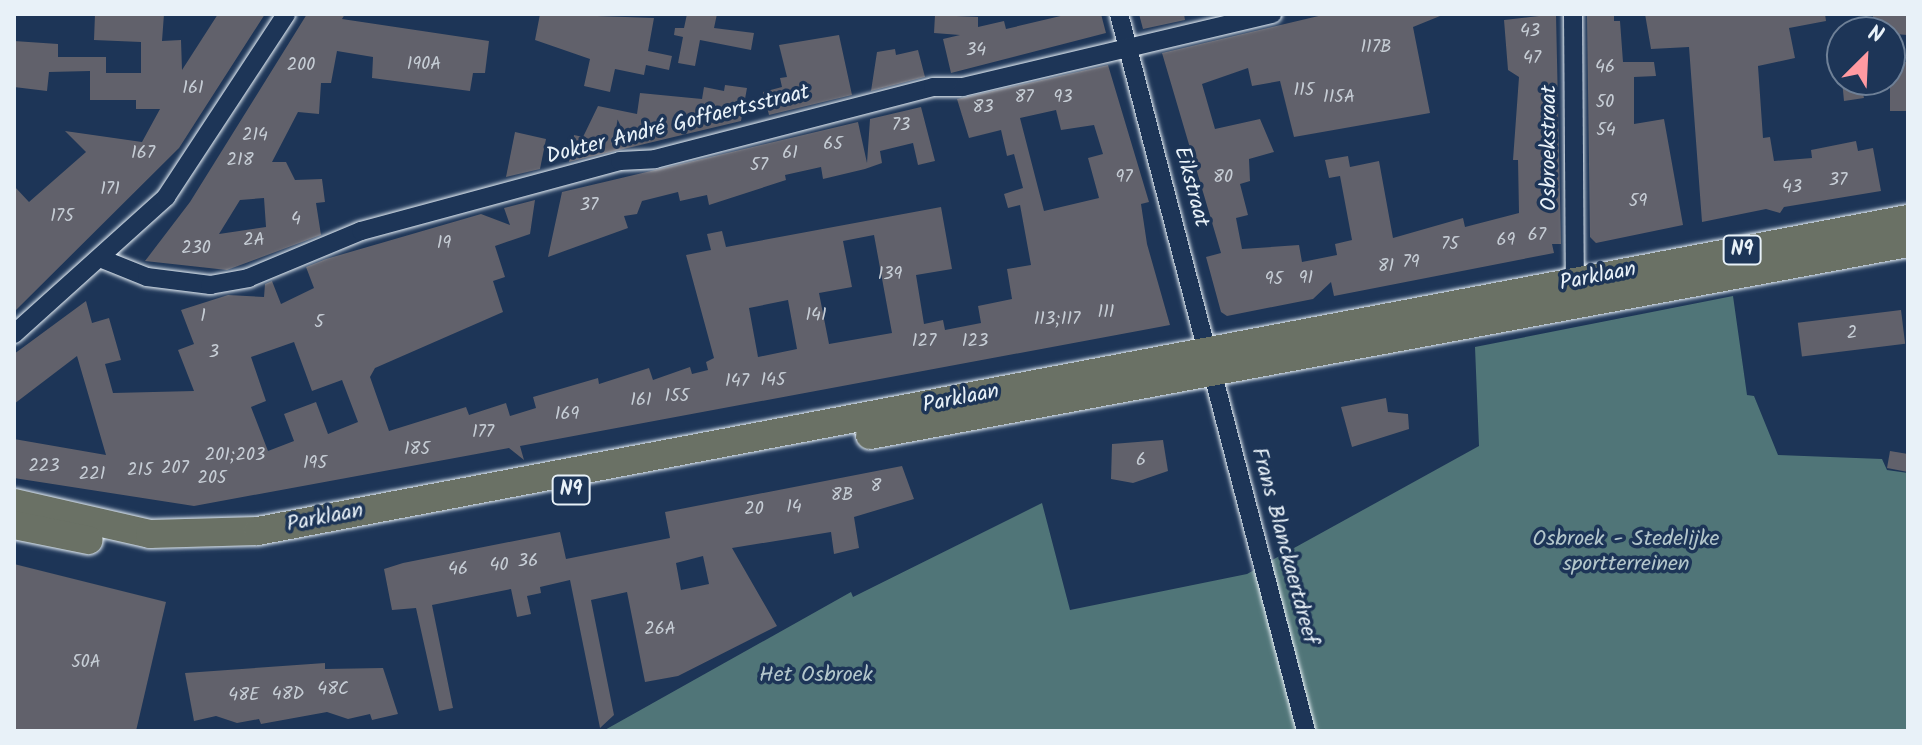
<!DOCTYPE html>
<meta charset="utf-8">
<style>
body{margin:0}
#map{position:relative;width:1922px;height:745px;overflow:hidden;background:#1d3557;font-family:Kalam,sans-serif}
div>[style]{position:absolute}
[style*='--x']{left:calc(var(--x)*1px);top:calc(var(--y)*1px);width:calc(var(--w)*1px);rotate:calc(var(--a)*1deg)}
.green>*{inset:0;background:#507578}
.building>*{inset:0;background:#61616b;transform-origin:0 0}
.roads{filter:drop-shadow(0 0 2px #e8f1f8) drop-shadow(0 0 2px #e8f1f8)}
.street>*{height:18px;margin:-9px;padding:0 9px;transform-origin:9px;border-radius:9px;background:#1d3557}
.primary>*{height:28px;margin:-14px;padding:0 14px;transform-origin:14px;border-radius:14px;background:#6a7165}
span{translate:-50% -50%;white-space:nowrap;text-align:center;line-height:1.15;-webkit-text-stroke:7px #1d3557;paint-order:stroke}
.number-label{font-size:18px;color:#c6cdd5}
.number-label span{-webkit-text-stroke-width:0}
.shield-label span{padding:2px 6px;background:#1d3557;border:2px solid;border-radius:6px;-webkit-text-stroke-width:0}
.shield-label{font-size:20px;color:#e8f1f8;font-weight:700}
.street-label{font-size:22px;color:#e8f1f8}
.park-label{font-size:22px;color:#b3c6cb}
.frame{position:absolute;inset:0;border:16px solid #e8f1f8;pointer-events:none}
.north{position:absolute;left:1826px;top:16px;width:80px;height:80px;box-sizing:border-box;background:#1d3557;border:2px solid #6e8097;border-radius:50%;rotate:24deg;font-size:22px;font-weight:700;line-height:32px;text-align:center;color:#e8f1f8}
.north::after{content:'';display:block;margin:auto;width:28px;height:36px;background:#ff9aa2;clip-path:polygon(50% 0,100% 100%,50% 72%,0 100%)}
</style>
<div id="map">
<div class="green">
<i style="clip-path:polygon(1733px 296px,1747px 395px,1754px 396px,1778px 455px,1882px 459px,1887px 470px,1908px 473px,1908px 731px,603px 731px,851px 592px,853px 597px,1042px 503px,1070px 610px,1247px 574px,1479px 446px,1475px 347px)"></i>
</div>
<div class="building">
<i style="clip-path:polygon(95px 14px,164px 14px,162px 41px,181px 40px,182px 70px,218px 14px,265px 14px,179px 148px,14px 312px,14px 186px,29px 202px,86px 152px,65px 131px,142px 142px,160px 109px,136px 109px,136px 100px,90px 100px,90px 71px,49px 72px,47px 91px,14px 87px,14px 41px,58px 44px,58px 57px,106px 57px,106px 73px,141px 73px,141px 42px,94px 40px)"></i>
<i style="clip-path:polygon(evenodd,307px 14px,345px 14px,342px 19px,489px 41px,485px 73px,473px 73px,470px 91px,372px 78px,373px 57px,337px 51px,331px 83px,321px 83px,319px 114px,298px 112px,272px 162px,286px 162px,295px 180px,322px 179px,325px 202px,316px 203px,321px 235px,227px 270px,145px 261px,190px 202px,307px 14px,264px 198px,266px 227px,219px 234px,240px 200px,264px 198px)"></i>
<i style="clip-path:polygon(540px 14px,654px 18px,648px 51px,672px 56px,669px 70px,646px 65px,644px 75px,615px 69px,610px 92px,584px 86px,590px 59px,535px 40px)"></i>
<i style="clip-path:polygon(687px 14px,717px 14px,714px 28px,754px 33px,751px 50px,700px 40px,695px 66px,678px 63px,683px 37px,674px 35px,675px 28px,684px 28px)"></i>
<i style="clip-path:polygon(1069px 14px,1101px 14px,1106px 33px,951px 73px,943px 39px,960px 35px,934px 33px,935px 15px,978px 17px,978px 27px,1004px 21px,1006px 29px)"></i>
<i style="clip-path:polygon(1139px 14px,1184px 14px,1185px 20px,1143px 29px)"></i>
<i style="clip-path:polygon(1327px 14px,1445px 14px,1413px 27px,1430px 113px,1294px 137px,1280px 81px,1252px 86px,1248px 68px,1202px 84px,1215px 129px,1260px 119px,1274px 152px,1249px 159px,1250px 181px,1240px 184px,1248px 215px,1236px 218px,1242px 249px,1299px 245px,1302px 262px,1337px 255px,1335px 244px,1352px 240px,1340px 176px,1329px 178px,1325px 160px,1348px 156px,1350px 167px,1379px 161px,1393px 238px,1463px 218px,1465px 227px,1519px 213px,1518px 160px,1513px 160px,1519px 77px,1508px 70px,1504px 20px,1556px 14px,1561px 244px,1552px 244px,1554px 253px,1334px 296px,1331px 282px,1313px 299px,1227px 316px,1221px 312px,1206px 257px,1221px 253px,1162px 53px)"></i>
<i style="clip-path:polygon(1587px 14px,1614px 14px,1614px 21px,1620px 21px,1623px 62px,1654px 62px,1656px 76px,1634px 77px,1634px 124px,1664px 119px,1683px 225px,1596px 243px,1590px 237px)"></i>
<i style="clip-path:polygon(1645px 14px,1825px 14px,1826px 21px,1789px 28px,1795px 58px,1758px 66px,1763px 138px,1770px 137px,1774px 161px,1812px 158px,1811px 150px,1856px 141px,1858px 151px,1873px 148px,1881px 191px,1784px 207px,1780px 213px,1766px 209px,1702px 222px,1689px 47px,1651px 49px)"></i>
<i style="clip-path:polygon(1873px 14px,1907px 14px,1907px 35px,1873px 32px)"></i>
<i style="clip-path:polygon(839px 35px,852px 95px,769px 115px,763px 92px,782px 87px,780px 78px,787px 77px,779px 45px)"></i>
<i style="clip-path:polygon(895px 49px,896px 55px,918px 50px,925px 77px,871px 91px,877px 52px)"></i>
<i style="left:1908px;top:62px;width:49px;height:18px;rotate:90deg"></i>
<i style="clip-path:polygon(evenodd,1108px 65px,1149px 202px,1141px 204px,1147px 244px,1170px 325px,520px 446px,524px 460px,509px 448px,194px 506px,14px 478px,14px 439px,106px 455px,77px 356px,14px 404px,14px 354px,86px 301px,92px 323px,109px 318px,121px 360px,105px 364px,113px 393px,194px 391px,178px 350px,194px 344px,181px 310px,228px 295px,264px 297px,265px 284px,272px 281px,281px 304px,314px 288px,306px 267px,326px 259px,481px 214px,510px 225px,504px 208px,535px 200px,530px 234px,495px 246px,505px 277px,493px 281px,503px 312px,375px 368px,370px 377px,389px 431px,466px 407px,469px 415px,506px 403px,510px 416px,536px 408px,533px 397px,598px 378px,599px 384px,649px 368px,653px 380px,690px 367px,692px 374px,708px 370px,706px 362px,714px 358px,686px 255px,711px 250px,707px 234px,722px 231px,726px 247px,941px 207px,952px 269px,916px 275px,924px 324px,943px 320px,945px 330px,981px 323px,978px 306px,1012px 299px,1007px 269px,1031px 265px,1020px 205px,1008px 208px,1004px 194px,1023px 188px,1014px 154px,1007px 156px,1001px 130px,969px 138px,957px 99px,1108px 65px,1056px 110px,1061px 130px,1094px 125px,1103px 154px,1088px 158px,1099px 198px,1044px 211px,1020px 118px,1056px 110px,1108px 65px,874px 235px,892px 333px,829px 344px,819px 293px,852px 287px,843px 241px,874px 235px,1108px 65px,788px 300px,797px 349px,758px 357px,749px 308px,788px 300px,1108px 65px,294px 342px,312px 391px,342px 380px,358px 422px,328px 434px,316px 402px,284px 414px,294px 441px,268px 451px,251px 407px,266px 401px,251px 357px,294px 342px)"></i>
<i style="clip-path:polygon(1842px 80px,1860px 80px,1864px 98px,1844px 101px)"></i>
<i style="clip-path:polygon(725px 85px,747px 88px,741px 121px,569px 162px,574px 135px,583px 137px,598px 106px,637px 114px,640px 93px,702px 99px,704px 87px,724px 91px)"></i>
<i style="clip-path:polygon(921px 107px,935px 161px,918px 165px,913px 143px,880px 151px,882px 163px,865px 169px,823px 179px,821px 167px,785px 175px,786px 180px,709px 205px,707px 195px,680px 201px,678px 192px,642px 201px,637px 214px,624px 216px,628px 228px,548px 257px,562px 192px,858px 122px,867px 163px,870px 119px)"></i>
<i style="clip-path:polygon(515px 132px,546px 139px,540px 169px,506px 177px)"></i>
<i style="left:1901px;top:310px;width:34px;height:104px;rotate:83deg"></i>
<i style="clip-path:polygon(1386px 398px,1388px 412px,1408px 414px,1409px 429px,1352px 447px,1341px 407px)"></i>
<i style="clip-path:polygon(1163px 440px,1168px 471px,1133px 483px,1111px 479px,1112px 444px)"></i>
<i style="clip-path:polygon(1890px 451px,1908px 454px,1908px 472px,1887px 468px)"></i>
<i style="clip-path:polygon(evenodd,902px 466px,914px 499px,854px 517px,859px 548px,834px 554px,831px 532px,732px 548px,777px 626px,678px 676px,645px 682px,627px 592px,591px 600px,614px 715px,600px 728px,570px 580px,540px 587px,541px 593px,527px 596px,531px 614px,517px 617px,511px 589px,432px 605px,453px 708px,439px 711px,416px 608px,392px 610px,384px 569px,403px 563px,560px 532px,566px 559px,670px 538px,665px 512px,902px 466px,703px 556px,709px 584px,681px 590px,676px 563px,703px 556px)"></i>
<i style="clip-path:polygon(14px 564px,166px 602px,136px 731px,14px 731px)"></i>
<i style="clip-path:polygon(325px 663px,325px 669px,383px 668px,398px 714px,372px 720px,370px 714px,348px 719px,327px 712px,261px 724px,259px 719px,237px 723px,216px 716px,194px 721px,185px 673px)"></i>
</div>
<div class="roads">
<div class="street">
<i style="--x:1119;--y:14;--w:741;--a:75.38"></i>
<i style="--x:1573;--y:14;--w:267;--a:89.6"></i>
<i style="--x:102;--y:259;--w:48;--a:21.8"></i>
<i style="--x:147;--y:277;--w:64;--a:7.2"></i>
<i style="--x:210;--y:285;--w:39;--a:-10"></i>
<i style="--x:248;--y:278;--w:122;--a:-22.6"></i>
<i style="--x:361;--y:231;--w:268;--a:-15.1"></i>
<i style="--x:620;--y:161;--w:35;--a:-3"></i>
<i style="--x:655;--y:159;--w:287;--a:-14.5"></i>
<i style="--x:933;--y:87;--w:30;--a:0"></i>
<i style="--x:963;--y:87;--w:318;--a:-13.3"></i>
<i style="--x:14;--y:334;--w:205;--a:-42"></i>
<i style="--x:166;--y:197;--w:219;--a:-56.7"></i>
</div>
<div class="primary">
<i style="--x:870;--y:435;--w:1056;--a:-10.48"></i>
<i style="--x:14;--y:503;--w:139;--a:12.8"></i>
<i style="--x:150;--y:534;--w:108;--a:-1.6"></i>
<i style="--x:258;--y:531;--w:1679;--a:-10.71"></i>
<i style="--x:14;--y:525;--w:76;--a:11.5"></i>
</div>
</div>
<div class="number-label">
<span style="left:1530px;top:32px">43</span>
<span style="left:1376px;top:48px">117B</span>
<span style="left:976px;top:51px">34</span>
<span style="left:1532px;top:59px">47</span>
<span style="left:424px;top:65px">190A</span>
<span style="left:301px;top:66px">200</span>
<span style="left:1605px;top:68px">46</span>
<span style="left:193px;top:89px">161</span>
<span style="left:1304px;top:91px">115</span>
<span style="left:1024px;top:98px">87</span>
<span style="left:1063px;top:98px">93</span>
<span style="left:1339px;top:98px">115A</span>
<span style="left:1605px;top:103px">50</span>
<span style="left:983px;top:108px">83</span>
<span style="left:901px;top:126px">73</span>
<span style="left:1606px;top:131px">54</span>
<span style="left:255px;top:136px">214</span>
<span style="left:833px;top:145px">65</span>
<span style="left:143px;top:154px">167</span>
<span style="left:790px;top:154px">61</span>
<span style="left:240px;top:161px">218</span>
<span style="left:759px;top:166px">57</span>
<span style="left:1124px;top:178px">97</span>
<span style="left:1223px;top:178px">80</span>
<span style="left:1838px;top:181px">37</span>
<span style="left:1792px;top:188px">43</span>
<span style="left:110px;top:190px">171</span>
<span style="left:1638px;top:202px">59</span>
<span style="left:589px;top:206px">37</span>
<span style="left:62px;top:217px">175</span>
<span style="left:296px;top:220px">4</span>
<span style="left:1537px;top:236px">67</span>
<span style="left:254px;top:241px">2A</span>
<span style="left:1506px;top:241px">69</span>
<span style="left:444px;top:244px">19</span>
<span style="left:1450px;top:245px">75</span>
<span style="left:196px;top:249px">230</span>
<span style="left:1411px;top:263px">79</span>
<span style="left:1386px;top:267px">81</span>
<span style="left:890px;top:275px">139</span>
<span style="left:1306px;top:279px">91</span>
<span style="left:1274px;top:280px">95</span>
<span style="left:1106px;top:313px">111</span>
<span style="left:816px;top:316px">141</span>
<span style="left:203px;top:317px">1</span>
<span style="left:1057px;top:320px">113;117</span>
<span style="left:319px;top:323px">5</span>
<span style="left:1852px;top:334px">2</span>
<span style="left:924px;top:342px">127</span>
<span style="left:975px;top:342px">123</span>
<span style="left:214px;top:353px">3</span>
<span style="left:773px;top:381px">145</span>
<span style="left:737px;top:382px">147</span>
<span style="left:677px;top:397px">155</span>
<span style="left:641px;top:401px">161</span>
<span style="left:567px;top:415px">169</span>
<span style="left:483px;top:433px">177</span>
<span style="left:417px;top:450px">185</span>
<span style="left:235px;top:456px">201;203</span>
<span style="left:1141px;top:461px">6</span>
<span style="left:315px;top:464px">195</span>
<span style="left:44px;top:467px">223</span>
<span style="left:175px;top:469px">207</span>
<span style="left:140px;top:471px">215</span>
<span style="left:92px;top:475px">221</span>
<span style="left:212px;top:479px">205</span>
<span style="left:876px;top:487px">8</span>
<span style="left:842px;top:496px">8B</span>
<span style="left:794px;top:508px">14</span>
<span style="left:754px;top:510px">20</span>
<span style="left:528px;top:562px">36</span>
<span style="left:499px;top:566px">40</span>
<span style="left:458px;top:570px">46</span>
<span style="left:660px;top:630px">26A</span>
<span style="left:86px;top:663px">50A</span>
<span style="left:333px;top:690px">48C</span>
<span style="left:288px;top:695px">48D</span>
<span style="left:244px;top:696px">48E</span>
</div>
<div class="shield-label">
<span style="left:1742px;top:250px">N9</span>
<span style="left:571px;top:490px">N9</span>
</div>
<div class="street-label">
<span style="left:678px;top:125px;rotate:-14deg">Dokter André Goffaertsstraat</span>
<span style="left:1550px;top:148px;rotate:-90deg">Osbroekstraat</span>
<span style="left:1191px;top:187px;rotate:75deg">Eikstraat</span>
<span style="left:1598px;top:277px;rotate:-11deg">Parklaan</span>
<span style="left:961px;top:399px;rotate:-11deg">Parklaan</span>
<span style="left:325px;top:518px;rotate:-11deg">Parklaan</span>
<span style="left:1284px;top:546px;rotate:75deg">Frans Blanckaertdreef</span>
</div>
<div class="park-label">
<span style="left:1626px;top:552px">Osbroek - Stedelijke<br>sportterreinen</span>
<span style="left:816px;top:676px">Het Osbroek</span>
</div>
<div class="frame"></div>
<div class="north">N</div>
</div>
